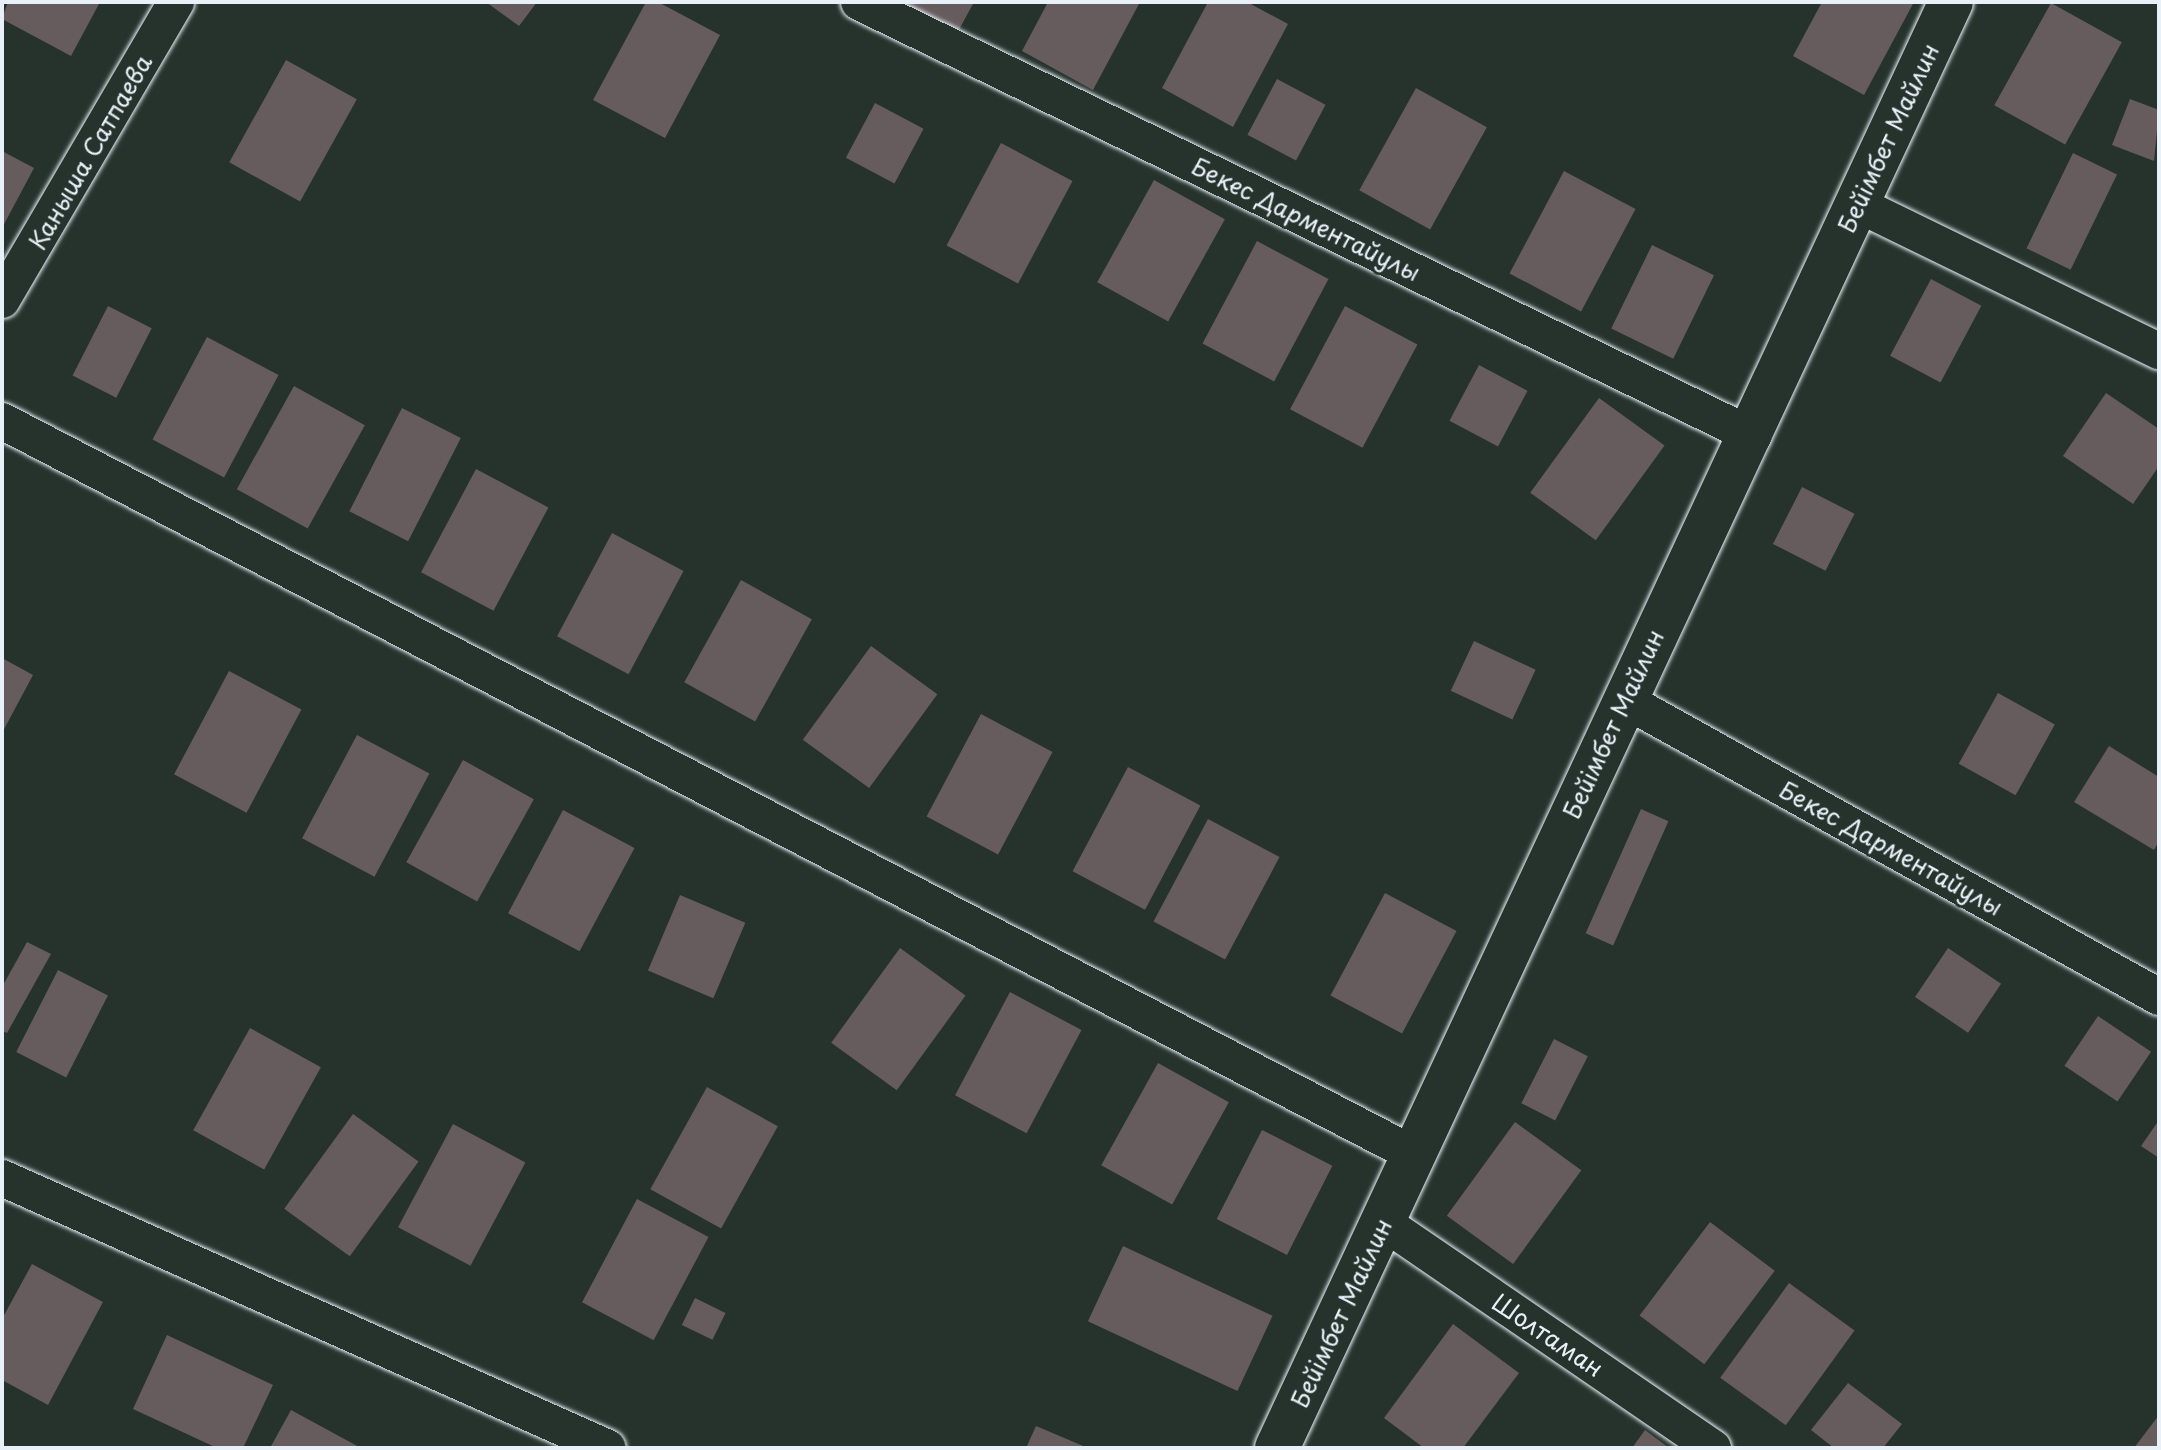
<!DOCTYPE html>
<meta charset="utf-8">
<style>
body{margin:0}
#map{position:relative;width:2161px;height:1450px;overflow:hidden;background:#26332d;font-family:"Playpen Sans",sans-serif}
div>[style]{position:absolute}
[style*='--x']{left:calc(var(--x)*1px);top:calc(var(--y)*1px);width:calc(var(--w)*1px);rotate:calc(var(--a)*1deg)}
.building>*{inset:0;background:#665b5d;transform-origin:0 0}
.roads{filter:drop-shadow(0 0 2px #e8f1f8) drop-shadow(0 0 2px #e8f1f8)}
.minor>*{height:36px;margin:-18px;padding:0 18px;transform-origin:18px;border-radius:18px;background:#26332d}
.tertiary>*{height:44px;margin:-22px;padding:0 22px;transform-origin:22px;border-radius:22px;background:#26332d}
span{translate:-50% -50%;white-space:nowrap;text-align:center;line-height:1.15;-webkit-text-stroke:6px #26332d;paint-order:stroke}
.street-label{font-size:24px;color:#e8f1f8}
.frame{position:absolute;inset:0;border:4px solid #e8f1f8;pointer-events:none}
</style>
<div id="map">
<div class="building">
<i style="clip-path:polygon(8px 2px,100px 2px,71px 56px,2px 19px)"></i>
<i style="clip-path:polygon(486px 2px,537px 2px,519px 26px)"></i>
<i style="clip-path:polygon(646px 2px,658px 2px,720px 35px,665px 138px,593px 100px)"></i>
<i style="clip-path:polygon(891px 2px,974px 2px,955px 37px)"></i>
<i style="clip-path:polygon(1048px 2px,1140px 2px,1093px 90px,1022px 51px)"></i>
<i style="clip-path:polygon(1208px 2px,1247px 2px,1288px 24px,1233px 127px,1162px 88px)"></i>
<i style="clip-path:polygon(1822px 2px,1914px 2px,1864px 95px,1793px 56px)"></i>
<i style="left:2051px;top:3px;width:81px;height:117px;rotate:29deg"></i>
<i style="left:286px;top:60px;width:81px;height:117px;rotate:29deg"></i>
<i style="left:1277px;top:79px;width:55px;height:63px;rotate:28deg"></i>
<i style="left:1416px;top:88px;width:81px;height:117px;rotate:29deg"></i>
<i style="clip-path:polygon(2130px 99px,2159px 110px,2154px 161px,2112px 145px)"></i>
<i style="left:875px;top:103px;width:55px;height:62px;rotate:28deg"></i>
<i style="left:1001px;top:143px;width:81px;height:116px;rotate:28deg"></i>
<i style="clip-path:polygon(2px 151px,34px 168px,2px 228px)"></i>
<i style="left:2073px;top:153px;width:49px;height:106px;rotate:26deg"></i>
<i style="left:1564px;top:171px;width:81px;height:116px;rotate:28deg"></i>
<i style="left:1154px;top:180px;width:81px;height:117px;rotate:29deg"></i>
<i style="left:1257px;top:241px;width:81px;height:116px;rotate:28deg"></i>
<i style="left:1652px;top:245px;width:69px;height:93px;rotate:26deg"></i>
<i style="left:1931px;top:279px;width:57px;height:87px;rotate:28deg"></i>
<i style="left:108px;top:306px;width:49px;height:78px;rotate:27deg"></i>
<i style="left:1345px;top:306px;width:82px;height:117px;rotate:28deg"></i>
<i style="left:207px;top:337px;width:81px;height:116px;rotate:28deg"></i>
<i style="left:1479px;top:365px;width:55px;height:63px;rotate:28deg"></i>
<i style="left:294px;top:386px;width:81px;height:118px;rotate:29deg"></i>
<i style="clip-path:polygon(2106px 393px,2159px 429px,2159px 466px,2133px 504px,2063px 456px)"></i>
<i style="left:1599px;top:398px;width:81px;height:117px;rotate:36deg"></i>
<i style="left:402px;top:408px;width:66px;height:116px;rotate:27deg"></i>
<i style="left:476px;top:469px;width:82px;height:117px;rotate:28deg"></i>
<i style="left:1802px;top:487px;width:59px;height:64px;rotate:27deg"></i>
<i style="left:612px;top:533px;width:81px;height:117px;rotate:28deg"></i>
<i style="left:741px;top:580px;width:81px;height:117px;rotate:29deg"></i>
<i style="left:1474px;top:641px;width:68px;height:55px;rotate:25deg"></i>
<i style="left:871px;top:646px;width:82px;height:116px;rotate:36deg"></i>
<i style="clip-path:polygon(2px 658px,33px 675px,2px 733px)"></i>
<i style="left:229px;top:671px;width:82px;height:117px;rotate:28deg"></i>
<i style="left:1998px;top:693px;width:65px;height:81px;rotate:29deg"></i>
<i style="left:981px;top:714px;width:81px;height:116px;rotate:28deg"></i>
<i style="left:357px;top:735px;width:82px;height:117px;rotate:28deg"></i>
<i style="clip-path:polygon(2109px 746px,2159px 777px,2159px 841px,2154px 850px,2074px 802px)"></i>
<i style="left:463px;top:760px;width:81px;height:117px;rotate:29deg"></i>
<i style="left:1128px;top:767px;width:82px;height:118px;rotate:28deg"></i>
<i style="left:1641px;top:809px;width:30px;height:136px;rotate:24deg"></i>
<i style="left:563px;top:810px;width:81px;height:117px;rotate:28deg"></i>
<i style="left:1208px;top:819px;width:81px;height:116px;rotate:28deg"></i>
<i style="left:1385px;top:893px;width:81px;height:116px;rotate:28deg"></i>
<i style="left:680px;top:895px;width:71px;height:82px;rotate:23deg"></i>
<i style="clip-path:polygon(27px 942px,51px 954px,7px 1033px,2px 1031px,2px 987px)"></i>
<i style="left:900px;top:948px;width:81px;height:117px;rotate:36deg"></i>
<i style="left:1948px;top:948px;width:64px;height:59px;rotate:34deg"></i>
<i style="left:58px;top:970px;width:56px;height:92px;rotate:27deg"></i>
<i style="left:1010px;top:992px;width:81px;height:117px;rotate:28deg"></i>
<i style="left:2098px;top:1016px;width:64px;height:60px;rotate:34deg"></i>
<i style="left:250px;top:1028px;width:81px;height:117px;rotate:29deg"></i>
<i style="left:1554px;top:1039px;width:38px;height:72px;rotate:27deg"></i>
<i style="left:1158px;top:1063px;width:81px;height:117px;rotate:29deg"></i>
<i style="left:707px;top:1087px;width:81px;height:117px;rotate:29deg"></i>
<i style="left:353px;top:1114px;width:81px;height:117px;rotate:36deg"></i>
<i style="clip-path:polygon(2159px 1120px,2159px 1158px,2141px 1146px)"></i>
<i style="left:1515px;top:1122px;width:82px;height:116px;rotate:36deg"></i>
<i style="left:453px;top:1124px;width:82px;height:117px;rotate:28deg"></i>
<i style="left:1262px;top:1130px;width:79px;height:100px;rotate:27deg"></i>
<i style="left:637px;top:1199px;width:81px;height:117px;rotate:28deg"></i>
<i style="left:1710px;top:1222px;width:81px;height:117px;rotate:37deg"></i>
<i style="left:1123px;top:1246px;width:165px;height:83px;rotate:25deg"></i>
<i style="clip-path:polygon(32px 1264px,103px 1302px,48px 1405px,2px 1380px,2px 1319px)"></i>
<i style="left:1789px;top:1283px;width:81px;height:117px;rotate:36deg"></i>
<i style="left:695px;top:1298px;width:34px;height:30px;rotate:26deg"></i>
<i style="clip-path:polygon(1453px 1324px,1519px 1373px,1463px 1448px,1424px 1448px,1384px 1418px)"></i>
<i style="clip-path:polygon(167px 1335px,273px 1385px,243px 1448px,217px 1448px,133px 1409px)"></i>
<i style="clip-path:polygon(1848px 1383px,1902px 1424px,1883px 1448px,1834px 1448px,1811px 1430px)"></i>
<i style="clip-path:polygon(291px 1410px,361px 1448px,270px 1448px)"></i>
<i style="clip-path:polygon(2159px 1415px,2159px 1448px,2134px 1448px)"></i>
<i style="clip-path:polygon(1036px 1426px,1088px 1448px,1026px 1448px)"></i>
<i style="clip-path:polygon(1645px 1430px,1669px 1448px,1632px 1448px)"></i>
</div>
<div class="roads">
<div class="minor">
<i style="--x:859;--y:2;--w:994;--a:25.89"></i>
<i style="--x:1857;--y:204;--w:336;--a:26"></i>
<i style="--x:2;--y:300;--w:345;--a:-59.7"></i>
<i style="--x:2;--y:421;--w:1592;--a:27.45"></i>
<i style="--x:1623;--y:699;--w:613;--a:29.07"></i>
<i style="--x:2;--y:1178;--w:663;--a:24.02"></i>
<i style="--x:1383;--y:1222;--w:400;--a:34.4"></i>
</div>
<div class="tertiary">
<i style="--x:1277;--y:1448;--w:1595;--a:-65.01"></i>
</div>
</div>
<div class="street-label">
<span style="left:1888px;top:138px;rotate:-65deg">Бейімбет Майлин</span>
<span style="left:90px;top:152px;rotate:-60deg">Каныша Сатпаева</span>
<span style="left:1306px;top:219px;rotate:26deg">Бекес Дарментайулы</span>
<span style="left:1613px;top:724px;rotate:-65deg">Бейімбет Майлин</span>
<span style="left:1891px;top:848px;rotate:29deg">Бекес Дарментайулы</span>
<span style="left:1341px;top:1313px;rotate:-65deg">Бейімбет Майлин</span>
<span style="left:1548px;top:1335px;rotate:34deg">Шолтаман</span>
</div>
<div class="frame"></div>
</div>
